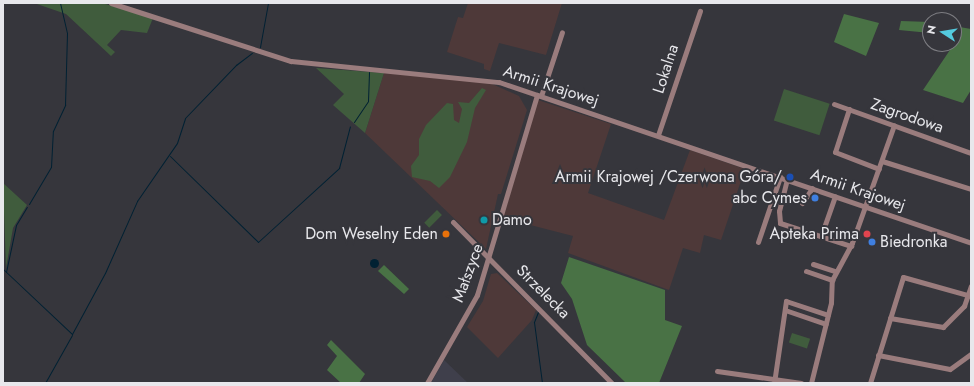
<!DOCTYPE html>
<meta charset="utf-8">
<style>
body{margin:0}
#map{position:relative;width:974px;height:386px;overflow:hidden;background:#36363c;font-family:Jost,sans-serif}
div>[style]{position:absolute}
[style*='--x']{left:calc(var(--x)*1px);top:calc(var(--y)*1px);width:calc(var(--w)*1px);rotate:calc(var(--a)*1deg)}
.built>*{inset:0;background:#3f3f4b}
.industrial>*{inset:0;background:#4e3939}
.green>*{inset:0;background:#405c3d;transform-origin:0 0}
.forest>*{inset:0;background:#497245}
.water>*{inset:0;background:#012133}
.round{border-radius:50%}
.stream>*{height:1px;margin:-0.5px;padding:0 0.5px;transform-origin:0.5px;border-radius:0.5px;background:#012133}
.minor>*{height:5px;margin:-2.5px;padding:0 2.5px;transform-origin:2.5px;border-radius:2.5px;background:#9a7c7d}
.dots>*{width:11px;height:11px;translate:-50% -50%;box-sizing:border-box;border:2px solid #36363c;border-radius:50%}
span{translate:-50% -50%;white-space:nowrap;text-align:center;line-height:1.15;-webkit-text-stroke:4px #36363c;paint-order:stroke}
.street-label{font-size:16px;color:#e8e8ec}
.poi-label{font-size:16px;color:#e8e8ec}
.right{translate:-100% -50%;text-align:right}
.left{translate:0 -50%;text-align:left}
.frame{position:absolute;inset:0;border:4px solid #e8e8ec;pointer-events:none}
.north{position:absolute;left:922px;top:12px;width:40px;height:40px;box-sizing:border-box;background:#36363c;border:1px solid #7d7d82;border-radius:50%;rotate:282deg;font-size:11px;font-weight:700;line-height:16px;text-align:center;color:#e8e8ec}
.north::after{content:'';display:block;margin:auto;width:14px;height:18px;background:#54cade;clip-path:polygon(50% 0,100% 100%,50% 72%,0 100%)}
</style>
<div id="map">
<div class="built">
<i style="clip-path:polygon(444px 360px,468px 383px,431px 383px)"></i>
</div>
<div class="industrial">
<i style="clip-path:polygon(468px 3px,562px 3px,546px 55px,499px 43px,490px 71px,484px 69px,484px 64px,447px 52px,458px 17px,463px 18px)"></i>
<i style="clip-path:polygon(384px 73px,490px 83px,519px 96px,527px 110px,501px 194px,498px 194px,486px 249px,365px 133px)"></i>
<i style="clip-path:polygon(538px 100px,611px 124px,588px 193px,664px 220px,690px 150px,745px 169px,721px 240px,704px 235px,700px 253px,683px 248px,669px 290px,568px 253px,573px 236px,503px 218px)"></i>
<i style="clip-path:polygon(497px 273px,536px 310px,532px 320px,498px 358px,467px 327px,483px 301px,491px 274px)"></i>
</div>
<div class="green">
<i style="clip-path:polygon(34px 3px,102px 3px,153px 18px,147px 33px,121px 30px,107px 45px,115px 52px,111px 56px,66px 14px)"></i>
<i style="clip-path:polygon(316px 68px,384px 73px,365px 133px,333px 105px,344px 94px)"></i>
<i style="clip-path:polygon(482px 88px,486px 90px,475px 108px,467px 142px,450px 177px,439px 188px,430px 181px,412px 177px,411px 166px,419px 155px,419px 139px,426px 125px,447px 103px,453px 104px,454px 120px,459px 123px,462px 109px,458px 102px,469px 103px)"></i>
<i style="left:784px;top:89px;width:48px;height:33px;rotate:18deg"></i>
<i style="clip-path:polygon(3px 183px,27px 205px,13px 228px,6px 268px)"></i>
<i style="left:437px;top:210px;width:7px;height:18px;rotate:45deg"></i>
<i style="left:792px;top:333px;width:19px;height:10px;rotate:18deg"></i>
</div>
<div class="forest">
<i style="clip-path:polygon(844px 14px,879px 23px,866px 56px,834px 42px)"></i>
<i style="clip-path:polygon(901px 21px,930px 22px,930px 33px,899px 30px)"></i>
<i style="clip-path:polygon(954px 26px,971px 29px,971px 90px,963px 103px,923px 90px,954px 44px)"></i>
<i style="clip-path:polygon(569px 257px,665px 290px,665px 320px,682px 326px,659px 383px,626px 383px,587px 345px,572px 299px,561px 283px)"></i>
<i style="clip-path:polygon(384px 265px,409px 289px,404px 294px,378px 271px)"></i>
<i style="clip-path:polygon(331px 340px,365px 374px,359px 383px,341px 383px,327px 370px,337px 356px,327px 345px)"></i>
</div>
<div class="water">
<i class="round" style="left:369.5px;top:258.5px;width:9px;height:9px"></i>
</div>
<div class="stream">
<i style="--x:260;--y:47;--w:45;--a:-79.7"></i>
<i style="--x:354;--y:122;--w:25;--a:-56"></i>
<i style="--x:368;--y:101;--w:29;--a:-88"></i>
<i style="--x:170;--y:156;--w:123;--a:44.3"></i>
<i style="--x:258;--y:242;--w:110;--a:-42.4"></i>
<i style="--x:339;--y:168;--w:43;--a:-75.3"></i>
<i style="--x:29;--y:204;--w:43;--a:-59.3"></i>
<i style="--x:51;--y:167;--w:36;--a:-87"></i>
<i style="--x:53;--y:131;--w:29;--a:-65"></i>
<i style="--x:65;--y:105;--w:72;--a:-88.4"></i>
<i style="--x:67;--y:33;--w:31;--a:-103"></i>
<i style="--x:3;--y:269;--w:95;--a:43.3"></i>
<i style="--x:72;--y:334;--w:69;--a:-61.6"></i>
<i style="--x:105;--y:273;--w:79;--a:-66"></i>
<i style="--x:137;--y:201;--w:70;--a:-55.4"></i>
<i style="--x:177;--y:143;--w:26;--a:-72"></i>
<i style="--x:185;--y:118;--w:74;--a:-46.1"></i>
<i style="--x:236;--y:65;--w:20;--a:-37"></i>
<i style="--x:6;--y:272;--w:48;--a:-78"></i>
<i style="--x:16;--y:225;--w:21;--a:-59"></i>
<i style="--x:538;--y:312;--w:11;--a:112"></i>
<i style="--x:534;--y:322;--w:62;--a:82.5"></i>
<i style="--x:45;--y:383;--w:55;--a:-60.6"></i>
</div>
<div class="minor">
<i style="--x:111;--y:3;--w:189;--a:17.9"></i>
<i style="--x:291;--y:61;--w:209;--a:5.8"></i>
<i style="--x:499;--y:82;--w:499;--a:18.8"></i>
<i style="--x:541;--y:96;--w:67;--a:-71.8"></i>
<i style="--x:834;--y:104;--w:145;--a:19.7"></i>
<i style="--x:849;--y:109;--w:45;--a:108"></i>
<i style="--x:835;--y:152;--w:47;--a:21.1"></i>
<i style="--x:658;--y:135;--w:131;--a:-71.3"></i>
<i style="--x:882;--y:161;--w:93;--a:17.5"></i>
<i style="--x:787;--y:179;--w:33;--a:104"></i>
<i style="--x:779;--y:211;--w:12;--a:85"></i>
<i style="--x:780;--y:223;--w:75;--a:17.9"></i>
<i style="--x:802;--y:203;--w:18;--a:-56"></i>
<i style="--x:453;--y:222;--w:226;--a:45.4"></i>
<i style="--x:821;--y:236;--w:42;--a:-70.7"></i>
<i style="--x:758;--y:242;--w:69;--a:-71.3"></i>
<i style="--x:813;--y:264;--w:23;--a:18"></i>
<i style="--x:806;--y:271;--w:28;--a:19"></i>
<i style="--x:785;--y:310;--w:43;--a:18.9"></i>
<i style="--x:890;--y:318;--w:54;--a:9.6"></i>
<i style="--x:943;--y:327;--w:30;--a:-45"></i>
<i style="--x:964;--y:306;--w:21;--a:-71"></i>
<i style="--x:878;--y:355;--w:73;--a:11"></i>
<i style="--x:950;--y:369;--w:26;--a:-36"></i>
<i style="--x:717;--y:371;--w:85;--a:8.1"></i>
<i style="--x:427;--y:383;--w:101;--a:-60.4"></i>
<i style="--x:477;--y:295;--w:209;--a:-73.3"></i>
<i style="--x:774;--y:383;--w:83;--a:-81.7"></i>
<i style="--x:786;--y:301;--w:44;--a:18.4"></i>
<i style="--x:811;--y:383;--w:82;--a:-76"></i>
<i style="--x:831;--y:303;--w:23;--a:-88"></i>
<i style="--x:832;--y:280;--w:42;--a:-61.6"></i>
<i style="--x:852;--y:243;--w:125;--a:-70.4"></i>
<i style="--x:870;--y:383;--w:111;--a:-72.7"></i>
<i style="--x:903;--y:277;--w:71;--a:15.6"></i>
</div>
<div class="dots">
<i style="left:790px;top:177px;background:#1a4fb4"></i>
<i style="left:815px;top:198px;background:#3f7fe0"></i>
<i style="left:484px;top:220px;background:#0f9aa8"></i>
<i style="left:446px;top:234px;background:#e8710a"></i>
<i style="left:867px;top:234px;background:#e0444e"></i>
<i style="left:872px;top:242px;background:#3f7fe0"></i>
</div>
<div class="street-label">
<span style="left:666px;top:69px;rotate:-72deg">Lokalna</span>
<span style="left:551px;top:86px;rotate:18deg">Armii Krajowej</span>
<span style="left:907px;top:116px;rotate:19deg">Zagrodowa</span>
<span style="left:858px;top:190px;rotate:19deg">Armii Krajowej</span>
<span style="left:468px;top:273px;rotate:-70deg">Małszyce</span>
<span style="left:543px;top:292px;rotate:45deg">Strzelecka</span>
</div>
<div class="poi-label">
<span class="right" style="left:782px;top:177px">Armii Krajowej /Czerwona Góra/</span>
<span class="right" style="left:807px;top:198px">abc Cymes</span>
<span class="left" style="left:492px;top:220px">Damo</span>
<span class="right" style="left:438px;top:234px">Dom Weselny Eden</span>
<span class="right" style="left:859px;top:234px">Apteka Prima</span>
<span class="left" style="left:880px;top:242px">Biedronka</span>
</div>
<div class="frame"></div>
<div class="north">N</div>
</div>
